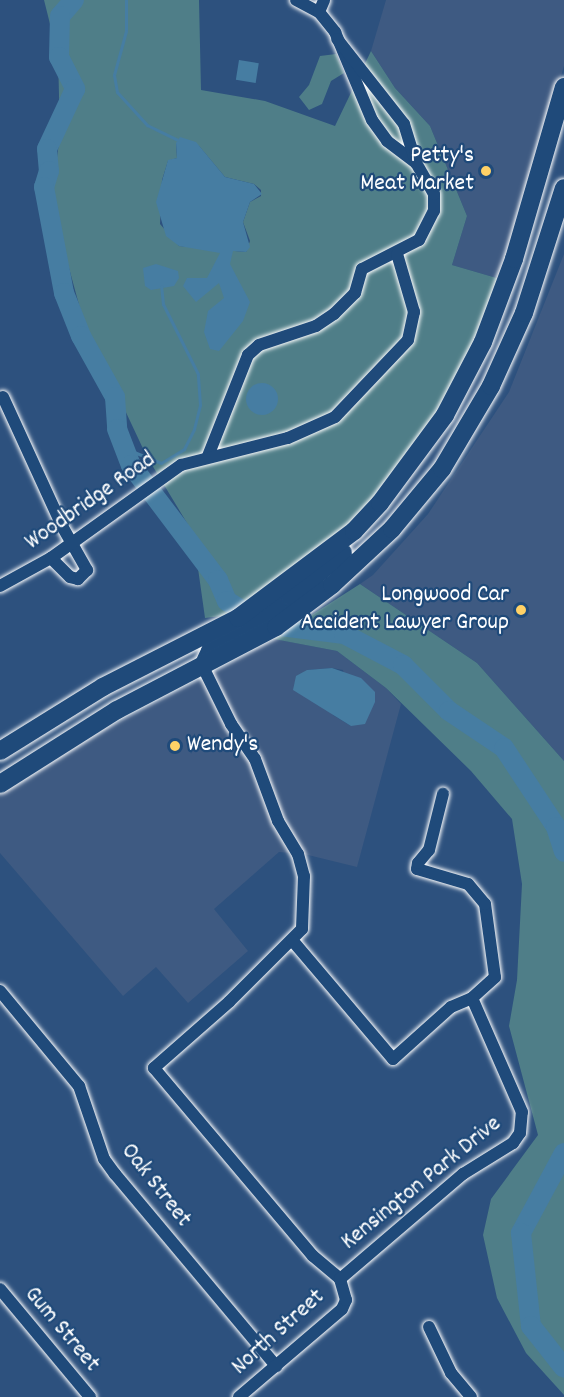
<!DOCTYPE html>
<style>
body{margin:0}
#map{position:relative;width:564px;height:1397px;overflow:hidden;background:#2d517e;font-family:Dekko,sans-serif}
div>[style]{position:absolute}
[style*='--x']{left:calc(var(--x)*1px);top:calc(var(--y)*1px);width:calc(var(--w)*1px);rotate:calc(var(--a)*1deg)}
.built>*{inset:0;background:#3e5a82}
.green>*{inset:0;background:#4f7e88}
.water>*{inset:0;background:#467da2;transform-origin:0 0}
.round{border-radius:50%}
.stream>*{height:3px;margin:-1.5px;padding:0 1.5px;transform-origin:1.5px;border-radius:1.5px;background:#467da2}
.river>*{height:20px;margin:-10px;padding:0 10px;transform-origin:10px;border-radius:10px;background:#467da2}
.roads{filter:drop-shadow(0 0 2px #fff) drop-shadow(0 0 2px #fff)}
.street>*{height:12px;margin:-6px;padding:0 6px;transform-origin:6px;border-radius:6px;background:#1f4a7a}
.primary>*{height:18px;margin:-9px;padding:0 9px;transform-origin:9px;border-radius:9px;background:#1f4a7a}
.dots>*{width:16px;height:16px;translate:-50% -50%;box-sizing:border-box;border:3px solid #1f4a7a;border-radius:50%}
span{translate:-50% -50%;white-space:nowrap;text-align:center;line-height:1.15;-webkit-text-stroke:4.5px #1f4a7a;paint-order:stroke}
.poi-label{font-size:24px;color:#fff}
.right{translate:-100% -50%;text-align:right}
.left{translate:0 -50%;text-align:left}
.street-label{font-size:24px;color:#fff}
</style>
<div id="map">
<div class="built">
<i style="clip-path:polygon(386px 0,564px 0,564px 66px,500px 279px,452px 265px,467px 216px,430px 126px,395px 88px,371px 51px)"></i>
<i style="clip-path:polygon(564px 254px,564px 761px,477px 663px,360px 584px,373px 575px,428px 514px,509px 392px)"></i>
<i style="clip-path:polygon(evenodd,275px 639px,337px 651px,386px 688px,401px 704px,357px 867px,304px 854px,282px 819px,260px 757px,236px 722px,212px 673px,275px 639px,332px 668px,343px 670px,351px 726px,333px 715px,307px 670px,332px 668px)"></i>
<i style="clip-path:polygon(202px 678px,226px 727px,250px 762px,272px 823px,291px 853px,279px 852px,214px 909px,248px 951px,188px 1003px,156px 967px,123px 996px,0 853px,0 791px,37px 765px)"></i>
</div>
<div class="green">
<i style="clip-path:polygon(evenodd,44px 0,199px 0,201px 90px,265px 101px,335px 126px,371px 51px,395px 88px,430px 126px,467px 216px,452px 265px,500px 279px,453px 388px,417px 445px,352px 524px,230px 615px,205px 618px,193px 533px,146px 455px,84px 323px,51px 202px,60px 135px,58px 56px,44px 0,176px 143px,199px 146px,225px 177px,254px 184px,261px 190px,261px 196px,250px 202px,243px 222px,250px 241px,246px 252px,179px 246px,160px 224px,162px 180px,168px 161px,177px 158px,176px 143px)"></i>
<i style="clip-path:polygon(336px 54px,344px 73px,331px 81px,322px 104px,309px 110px,299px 97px,309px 85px,320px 56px)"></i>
<i style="clip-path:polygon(360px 584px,477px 663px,564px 761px,564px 1395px,526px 1353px,497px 1298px,483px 1235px,491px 1199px,538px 1135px,509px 1026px,517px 980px,522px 884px,512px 819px,471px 771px,386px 688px,337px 651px,274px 639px)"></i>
</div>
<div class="water">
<i style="left:239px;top:60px;width:20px;height:20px;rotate:9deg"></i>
<i style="clip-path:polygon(180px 137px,196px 142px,225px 177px,254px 184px,262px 194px,250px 202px,243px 222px,250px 247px,246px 252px,233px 251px,230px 264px,250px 302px,243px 321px,219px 351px,210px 349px,204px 332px,208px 311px,224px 298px,219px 283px,196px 302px,183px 286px,187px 278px,207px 278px,220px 253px,179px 246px,166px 236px,156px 202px,168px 160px,177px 158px,176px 143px)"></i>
<i style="clip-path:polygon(156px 264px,178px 271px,179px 278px,174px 286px,151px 290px,145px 286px,143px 268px)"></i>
<i class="round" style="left:246px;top:383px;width:32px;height:32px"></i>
<i style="clip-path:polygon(332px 668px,361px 678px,375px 692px,375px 702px,365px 724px,351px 726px,293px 690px,296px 676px,307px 670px)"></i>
</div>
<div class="stream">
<i style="--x:126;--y:0;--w:31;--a:90"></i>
<i style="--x:126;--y:31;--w:46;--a:105.3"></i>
<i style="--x:114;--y:75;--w:17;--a:80"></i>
<i style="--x:117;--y:92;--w:45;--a:47.7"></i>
<i style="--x:147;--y:125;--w:34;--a:26"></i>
<i style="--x:124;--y:448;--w:40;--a:22"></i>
<i style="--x:161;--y:463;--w:27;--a:-31"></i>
<i style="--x:184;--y:449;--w:22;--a:-63"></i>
<i style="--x:194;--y:429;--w:25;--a:-76"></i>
<i style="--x:200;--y:405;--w:31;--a:-94"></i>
<i style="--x:198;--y:374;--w:78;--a:-116.6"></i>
<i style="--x:163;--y:304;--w:18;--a:-96"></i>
</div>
<div class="river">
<i style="--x:74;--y:0;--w:21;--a:131"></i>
<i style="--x:60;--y:16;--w:41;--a:91.4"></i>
<i style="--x:59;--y:57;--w:36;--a:63"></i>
<i style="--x:75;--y:89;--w:66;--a:115"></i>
<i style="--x:47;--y:149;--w:22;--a:85"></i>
<i style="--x:49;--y:171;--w:17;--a:107"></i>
<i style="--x:44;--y:187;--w:108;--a:79.3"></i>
<i style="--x:64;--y:293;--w:46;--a:68.4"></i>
<i style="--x:81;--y:336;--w:70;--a:60.9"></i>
<i style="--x:115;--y:397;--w:32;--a:86"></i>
<i style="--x:117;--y:429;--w:39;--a:69"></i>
<i style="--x:131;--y:465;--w:144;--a:52.9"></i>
<i style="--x:218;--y:580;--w:23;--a:67"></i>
<i style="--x:227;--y:601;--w:44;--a:31.9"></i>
<i style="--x:264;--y:624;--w:81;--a:7.1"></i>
<i style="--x:344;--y:634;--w:67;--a:27.7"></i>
<i style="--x:403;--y:665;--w:65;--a:45"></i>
<i style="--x:449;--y:711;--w:66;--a:33.9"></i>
<i style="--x:504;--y:748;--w:95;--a:56.6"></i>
<i style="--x:556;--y:827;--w:26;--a:72"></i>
<i style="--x:564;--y:1153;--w:91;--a:118.3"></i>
<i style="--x:521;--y:1233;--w:94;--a:83.9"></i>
<i style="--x:531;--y:1326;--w:53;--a:51.8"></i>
</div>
<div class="roads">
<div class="street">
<i style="--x:296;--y:0;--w:26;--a:28"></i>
<i style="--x:319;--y:12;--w:26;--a:51"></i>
<i style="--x:335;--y:32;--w:95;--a:67.2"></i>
<i style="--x:372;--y:120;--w:26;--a:54"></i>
<i style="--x:387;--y:141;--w:36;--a:37"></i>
<i style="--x:319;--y:12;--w:13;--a:-67"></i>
<i style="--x:3;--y:397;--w:142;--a:65.4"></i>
<i style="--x:62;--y:526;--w:51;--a:60.4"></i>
<i style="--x:87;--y:570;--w:13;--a:135"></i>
<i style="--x:78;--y:579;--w:8;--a:-166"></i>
<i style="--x:70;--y:577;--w:27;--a:-135"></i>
<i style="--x:208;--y:456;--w:109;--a:-68.4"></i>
<i style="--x:248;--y:355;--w:15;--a:-42"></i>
<i style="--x:259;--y:345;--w:60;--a:-18.4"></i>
<i style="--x:316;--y:326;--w:22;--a:-34"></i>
<i style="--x:334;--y:314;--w:30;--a:-45"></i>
<i style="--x:355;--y:293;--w:25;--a:-74"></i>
<i style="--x:362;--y:269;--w:64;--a:-27"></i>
<i style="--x:419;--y:240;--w:33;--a:-63"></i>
<i style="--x:434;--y:211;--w:17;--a:-90"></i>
<i style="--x:434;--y:194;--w:36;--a:-120"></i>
<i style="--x:416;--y:163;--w:41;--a:-107.1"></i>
<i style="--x:404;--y:124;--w:108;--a:-128.2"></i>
<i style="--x:0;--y:586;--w:58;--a:-28.8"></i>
<i style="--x:51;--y:558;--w:160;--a:-35.6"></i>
<i style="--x:181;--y:465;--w:110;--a:-14.2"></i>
<i style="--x:288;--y:438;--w:51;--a:-24.1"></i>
<i style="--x:335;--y:417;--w:106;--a:-46.5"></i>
<i style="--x:408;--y:340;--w:29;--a:-78"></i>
<i style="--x:414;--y:312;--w:60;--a:-106.3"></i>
<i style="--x:203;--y:667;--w:64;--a:63.8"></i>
<i style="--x:231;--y:724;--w:42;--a:55.6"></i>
<i style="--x:255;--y:759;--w:66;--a:69.6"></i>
<i style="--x:278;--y:821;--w:39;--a:59"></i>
<i style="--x:298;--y:854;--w:23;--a:75"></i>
<i style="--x:304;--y:876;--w:53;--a:92.2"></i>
<i style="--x:302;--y:929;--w:103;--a:135"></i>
<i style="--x:229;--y:1002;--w:100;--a:138.7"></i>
<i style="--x:154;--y:1068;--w:246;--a:49.8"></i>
<i style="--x:313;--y:1256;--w:35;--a:40"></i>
<i style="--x:292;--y:940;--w:156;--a:49.7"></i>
<i style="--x:393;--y:1059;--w:78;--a:-41.9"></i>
<i style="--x:451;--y:1007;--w:23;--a:-23"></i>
<i style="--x:472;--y:998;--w:31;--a:-42"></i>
<i style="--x:495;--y:977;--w:74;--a:-97.8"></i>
<i style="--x:485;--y:904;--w:26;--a:-130"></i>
<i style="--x:468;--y:884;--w:53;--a:-163.6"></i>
<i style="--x:417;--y:869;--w:6;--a:-81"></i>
<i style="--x:418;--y:863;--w:17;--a:-50"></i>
<i style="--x:429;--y:850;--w:58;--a:-76"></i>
<i style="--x:0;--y:991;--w:124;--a:50.3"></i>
<i style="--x:79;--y:1086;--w:77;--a:71.1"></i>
<i style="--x:104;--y:1159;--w:19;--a:54"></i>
<i style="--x:115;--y:1174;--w:251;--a:50"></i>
<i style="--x:0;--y:1289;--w:141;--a:50.2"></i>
<i style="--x:429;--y:1327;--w:51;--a:64.4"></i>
<i style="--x:451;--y:1373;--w:31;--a:50"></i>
<i style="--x:239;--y:1397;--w:135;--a:-40.5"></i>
<i style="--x:342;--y:1309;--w:10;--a:-66"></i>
<i style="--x:346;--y:1300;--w:22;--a:-106"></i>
<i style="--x:340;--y:1279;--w:162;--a:-40.5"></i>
<i style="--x:463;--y:1174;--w:59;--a:-31.8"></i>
<i style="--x:513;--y:1143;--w:12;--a:-55"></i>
<i style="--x:520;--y:1133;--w:21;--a:-85"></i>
<i style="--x:522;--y:1112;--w:124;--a:-113.7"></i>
</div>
<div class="primary">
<i style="--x:204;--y:664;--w:14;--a:-65"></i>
<i style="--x:210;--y:651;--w:97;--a:-34"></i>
<i style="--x:290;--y:597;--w:69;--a:-39.7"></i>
<i style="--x:0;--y:751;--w:121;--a:-31.9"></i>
<i style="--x:103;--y:687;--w:152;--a:-27.1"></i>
<i style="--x:238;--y:618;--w:145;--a:-36.9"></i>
<i style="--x:354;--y:531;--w:38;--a:-47"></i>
<i style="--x:380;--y:503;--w:109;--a:-53.5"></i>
<i style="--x:445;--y:415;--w:82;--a:-62.5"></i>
<i style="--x:483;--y:342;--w:89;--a:-69.5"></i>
<i style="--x:514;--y:259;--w:179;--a:-73.8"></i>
<i style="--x:0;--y:784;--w:138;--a:-32.3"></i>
<i style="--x:117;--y:710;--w:179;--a:-27.6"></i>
<i style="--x:276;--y:627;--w:70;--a:-36.9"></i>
<i style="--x:332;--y:585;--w:82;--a:-43"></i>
<i style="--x:392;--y:529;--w:78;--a:-50.2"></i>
<i style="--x:442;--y:469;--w:96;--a:-59.4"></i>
<i style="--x:491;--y:386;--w:80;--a:-65.7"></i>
<i style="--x:524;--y:313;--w:131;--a:-72.3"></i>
</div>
</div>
<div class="dots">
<i style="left:486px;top:171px;background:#ffd166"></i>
<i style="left:521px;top:610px;background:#ffd166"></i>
<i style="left:175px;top:746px;background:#ffd166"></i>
</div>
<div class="poi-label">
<span class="right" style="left:474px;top:171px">Petty's<br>Meat Market</span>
<span class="right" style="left:509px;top:610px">Longwood Car<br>Accident Lawyer Group</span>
<span class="left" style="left:187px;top:746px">Wendy's</span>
</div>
<div class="street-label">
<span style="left:91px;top:502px;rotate:-35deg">Woodbridge Road</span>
<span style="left:422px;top:1184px;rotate:-39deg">Kensington Park Drive</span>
<span style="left:155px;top:1186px;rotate:52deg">Oak Street</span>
<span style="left:61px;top:1330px;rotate:50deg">Gum Street</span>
<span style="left:279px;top:1333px;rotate:-42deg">North Street</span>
</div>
</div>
